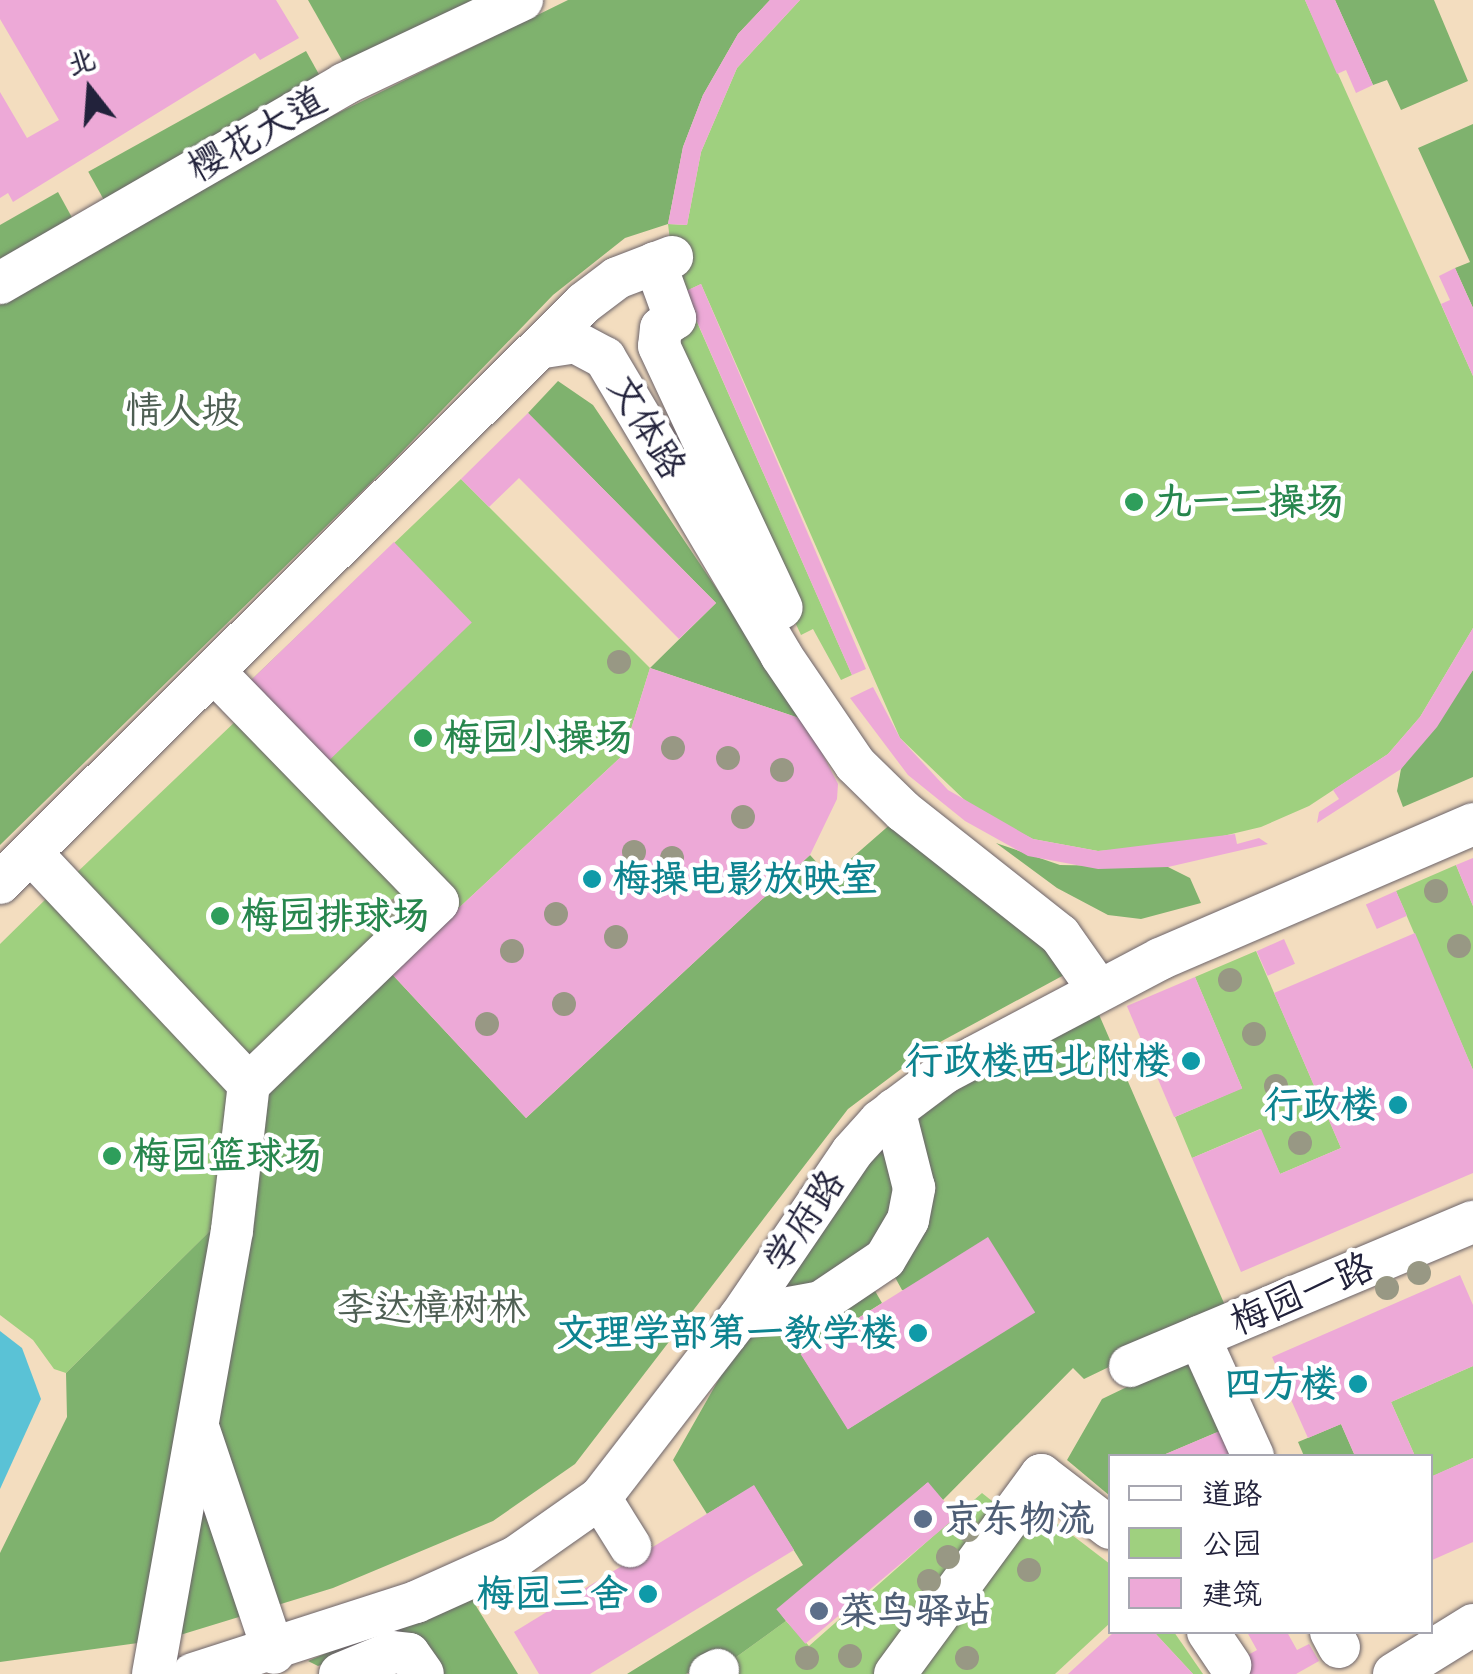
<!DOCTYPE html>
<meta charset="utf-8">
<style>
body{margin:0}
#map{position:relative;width:1473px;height:1674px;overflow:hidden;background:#f3ddbf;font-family:Itim,"LXGW WenKai TC",sans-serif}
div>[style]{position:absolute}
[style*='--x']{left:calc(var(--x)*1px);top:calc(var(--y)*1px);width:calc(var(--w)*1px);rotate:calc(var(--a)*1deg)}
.green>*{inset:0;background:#9fd07f}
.forest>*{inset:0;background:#7fb26e;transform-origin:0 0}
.water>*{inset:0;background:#5ac2d6}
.building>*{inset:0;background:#eda9d7;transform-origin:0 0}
.roads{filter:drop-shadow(0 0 2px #6b6369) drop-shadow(0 0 2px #6b6369)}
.minor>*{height:42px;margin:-21px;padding:0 21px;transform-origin:21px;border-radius:21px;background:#fff}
.trees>*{width:24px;height:24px;margin:-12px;border-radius:50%;background:#989884}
.dots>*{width:28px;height:28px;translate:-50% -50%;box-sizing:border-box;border:5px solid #fff;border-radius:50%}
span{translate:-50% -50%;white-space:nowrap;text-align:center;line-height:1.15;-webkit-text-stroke:9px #fff;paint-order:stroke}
.street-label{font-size:38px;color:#22223b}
.park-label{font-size:38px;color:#4e5f53}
.leisure-label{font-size:38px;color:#27864d;font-weight:700}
.left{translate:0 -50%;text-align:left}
.culture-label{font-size:38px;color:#0d838f;font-weight:700}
.right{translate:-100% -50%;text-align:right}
.service-label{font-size:38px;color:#4e5e75;font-weight:700}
.legend{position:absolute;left:1108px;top:1454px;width:325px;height:180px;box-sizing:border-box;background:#fff;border:2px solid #a7a7b1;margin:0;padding:12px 18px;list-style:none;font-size:30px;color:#22223b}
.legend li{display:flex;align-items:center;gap:20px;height:50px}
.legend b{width:50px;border:2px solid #a7a7b1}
.north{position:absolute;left:40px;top:40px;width:100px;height:100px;-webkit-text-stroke:8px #fff;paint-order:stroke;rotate:343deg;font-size:28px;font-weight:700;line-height:40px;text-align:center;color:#22223b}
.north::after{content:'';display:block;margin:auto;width:35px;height:45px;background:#22223b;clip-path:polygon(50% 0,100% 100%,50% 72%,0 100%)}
</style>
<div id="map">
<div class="green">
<i style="clip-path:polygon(800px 0,1305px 0,1473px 376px,1473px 628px,1420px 717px,1388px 754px,1309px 806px,1261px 827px,1185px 845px,1098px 851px,1033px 839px,975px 810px,900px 738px,701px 284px,684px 292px,672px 257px,668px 224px,687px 225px,701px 152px,737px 68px)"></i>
<i style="clip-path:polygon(693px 313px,852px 675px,841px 680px,813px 629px,801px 635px,667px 346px)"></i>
<i style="clip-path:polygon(461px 479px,650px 668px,623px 755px,390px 972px,251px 1068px,69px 880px,260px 698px,247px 684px)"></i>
<i style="clip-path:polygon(1456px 865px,1473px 906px,1473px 1070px,1396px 891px)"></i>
<i style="clip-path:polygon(50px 895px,231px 1087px,216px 1225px,66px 1373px,54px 1369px,33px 1340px,0 1315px,0 944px)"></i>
<i style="clip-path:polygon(1256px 951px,1341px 1148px,1280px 1174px,1260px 1129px,1192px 1158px,1175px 1117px,1242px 1088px,1195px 977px)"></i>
<i style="clip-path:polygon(1473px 1366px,1473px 1458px,1431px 1477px,1430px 1456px,1415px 1456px,1391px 1402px)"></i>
<i style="clip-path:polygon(982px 1493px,1002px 1509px,884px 1674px,731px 1674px,728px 1663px,786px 1621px,809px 1646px)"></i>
<i style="clip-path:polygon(1034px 1506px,1110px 1564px,1110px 1623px,1055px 1674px,913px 1674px)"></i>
<i style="clip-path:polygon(1154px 1632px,1174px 1632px,1203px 1674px,1193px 1674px)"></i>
</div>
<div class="forest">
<i style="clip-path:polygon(308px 0,491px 0,347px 69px)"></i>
<i style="clip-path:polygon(568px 0,770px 0,738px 34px,703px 95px,683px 147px,668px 224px,625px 238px,553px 295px,392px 462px,0 845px,0 305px,281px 141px)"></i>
<i style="clip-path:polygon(1335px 0,1434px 0,1468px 81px,1401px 110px,1387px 80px,1373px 85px)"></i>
<i style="left:306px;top:51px;width:35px;height:249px;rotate:61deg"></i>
<i style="clip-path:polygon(1473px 124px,1473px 308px,1455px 268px,1470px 262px,1418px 148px)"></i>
<i style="clip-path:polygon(58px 192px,75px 223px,0 266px,0 225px)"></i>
<i style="clip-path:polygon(558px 381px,593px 405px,805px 720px,650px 668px,716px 603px,528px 413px)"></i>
<i style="clip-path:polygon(1473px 670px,1473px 777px,1403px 807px,1397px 791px,1401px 769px)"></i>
<i style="clip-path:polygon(893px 822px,1043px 946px,1064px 975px,929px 1048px,848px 1109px,575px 1464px,493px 1521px,333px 1588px,167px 1639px,0 1662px,0 1553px,67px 1417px,66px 1373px,216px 1225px,264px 1091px,390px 972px,526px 1118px,810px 855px,830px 877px)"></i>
<i style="clip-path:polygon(996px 843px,1060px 865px,1168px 867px,1190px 878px,1201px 903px,1141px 919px,1108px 915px,1057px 888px)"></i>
<i style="clip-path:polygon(1097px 1010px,1227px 1310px,1084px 1379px,1073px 1368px,943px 1500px,927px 1483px,780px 1613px,786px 1621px,728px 1663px,723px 1656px,686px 1674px,627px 1674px,803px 1565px,754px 1486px,707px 1514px,673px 1460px,745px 1333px,871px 1284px,882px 1303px,801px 1354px,848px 1429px,1034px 1312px,902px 1290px,891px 1270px,908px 1118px)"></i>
<i style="clip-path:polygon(881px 1143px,900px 1197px,860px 1270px,766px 1296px)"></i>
<i style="clip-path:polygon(1187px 1358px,1220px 1431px,1161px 1456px,1110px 1456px,1110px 1496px,1067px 1460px,1102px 1399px)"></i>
<i style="clip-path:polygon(1341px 1424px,1355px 1456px,1304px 1456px,1298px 1442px)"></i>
<i style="clip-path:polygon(468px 1593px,518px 1674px,439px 1674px,395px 1638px,318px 1666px,308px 1661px)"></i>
</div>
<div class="water">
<i style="clip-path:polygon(0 1331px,22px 1348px,41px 1399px,0 1489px)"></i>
</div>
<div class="building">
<i style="clip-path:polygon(0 0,276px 0,299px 38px,260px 60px,255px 53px,13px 202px,8px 193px,0 198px,0 92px,27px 138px,59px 120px,0 19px)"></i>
<i style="clip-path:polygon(770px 0,800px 0,737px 68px,701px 152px,687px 225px,668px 224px,683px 147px,703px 95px,738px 34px)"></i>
<i style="clip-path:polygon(1305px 0,1335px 0,1373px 85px,1356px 93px,1346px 70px,1337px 74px)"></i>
<i style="clip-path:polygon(1455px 268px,1473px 308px,1473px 376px,1441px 304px,1450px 300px,1439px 276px)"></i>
<i style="clip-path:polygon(701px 284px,866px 669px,852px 675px,684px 292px)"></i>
<i style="clip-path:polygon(528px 413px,716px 603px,679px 639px,519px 478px,489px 507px,461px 479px)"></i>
<i style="left:394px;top:542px;width:112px;height:204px;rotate:46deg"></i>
<i style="clip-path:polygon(1473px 628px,1473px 670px,1437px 727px,1401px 769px,1317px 823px,1319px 812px,1339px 799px,1333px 790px,1388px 754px,1420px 717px)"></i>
<i style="clip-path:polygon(650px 668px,805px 720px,838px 784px,837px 799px,810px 855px,526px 1118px,390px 972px,623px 755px)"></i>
<i style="clip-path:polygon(873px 687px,900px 738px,948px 790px,1033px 839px,1098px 851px,1235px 834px,1237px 844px,1259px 838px,1268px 844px,1168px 867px,1098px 869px,1028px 856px,965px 821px,908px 775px,850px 698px)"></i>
<i style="clip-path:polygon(1473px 858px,1473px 906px,1456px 865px)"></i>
<i style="left:1396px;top:891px;width:27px;height:33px;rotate:66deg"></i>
<i style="clip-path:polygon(1415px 933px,1473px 1070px,1473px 1173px,1241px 1272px,1192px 1158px,1261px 1129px,1280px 1174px,1341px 1148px,1274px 993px)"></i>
<i style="left:1284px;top:939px;width:27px;height:30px;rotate:66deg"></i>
<i style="left:1195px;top:977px;width:121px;height:74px;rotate:67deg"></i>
<i style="left:988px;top:1237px;width:89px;height:221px;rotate:58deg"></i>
<i style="clip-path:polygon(1460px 1275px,1473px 1305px,1473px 1366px,1391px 1402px,1415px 1456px,1355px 1456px,1341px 1424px,1308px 1438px,1272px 1357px)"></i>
<i style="clip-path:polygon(1220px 1431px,1231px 1456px,1161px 1456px)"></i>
<i style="clip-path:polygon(1473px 1458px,1473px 1542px,1430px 1561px,1430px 1477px)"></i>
<i style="left:928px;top:1482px;width:45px;height:198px;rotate:50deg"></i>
<i style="clip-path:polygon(754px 1485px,794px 1550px,590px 1674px,539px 1674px,514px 1632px)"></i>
<i style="clip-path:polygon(1114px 1632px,1154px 1632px,1193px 1674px,1068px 1674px)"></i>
<i style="clip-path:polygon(1247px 1632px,1287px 1632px,1297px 1650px,1309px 1644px,1319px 1661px,1296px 1674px,1213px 1674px,1257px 1650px)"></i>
</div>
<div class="roads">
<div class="minor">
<i style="--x:655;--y:263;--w:59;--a:70"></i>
<i style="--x:675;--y:318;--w:17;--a:144"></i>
<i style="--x:661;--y:328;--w:18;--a:96"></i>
<i style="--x:659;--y:346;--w:289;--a:64.9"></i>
<i style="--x:0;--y:283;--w:397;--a:-30"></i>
<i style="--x:344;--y:84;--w:197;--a:-25.3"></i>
<i style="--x:544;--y:347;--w:31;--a:-9"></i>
<i style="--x:575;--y:342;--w:34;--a:28"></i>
<i style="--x:605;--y:358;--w:345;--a:59.3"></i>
<i style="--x:781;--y:655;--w:132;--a:55.8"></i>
<i style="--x:855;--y:764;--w:67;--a:44.4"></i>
<i style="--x:903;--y:811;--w:200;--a:38.3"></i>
<i style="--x:1060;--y:935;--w:66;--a:54.9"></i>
<i style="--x:31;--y:853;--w:318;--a:46.7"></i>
<i style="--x:0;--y:883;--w:823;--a:-44.8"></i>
<i style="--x:584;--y:303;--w:41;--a:-37.1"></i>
<i style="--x:617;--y:278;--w:59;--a:-20.9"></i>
<i style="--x:740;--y:1317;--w:82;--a:-10.5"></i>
<i style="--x:821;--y:1302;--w:77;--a:-33.9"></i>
<i style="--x:885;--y:1259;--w:45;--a:-59.5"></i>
<i style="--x:908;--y:1220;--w:33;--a:-79"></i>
<i style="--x:914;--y:1188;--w:81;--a:-104.2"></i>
<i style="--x:1199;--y:1337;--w:131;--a:65.6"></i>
<i style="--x:1130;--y:1366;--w:372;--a:-22.8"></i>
<i style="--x:199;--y:1430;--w:235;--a:71.4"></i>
<i style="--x:600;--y:1498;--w:57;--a:58"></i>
<i style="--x:1208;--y:1632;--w:40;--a:56"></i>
<i style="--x:1331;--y:1632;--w:17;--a:62"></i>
<i style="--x:153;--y:1674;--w:451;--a:-79.9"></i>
<i style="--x:232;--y:1230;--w:147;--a:-83.4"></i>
<i style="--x:249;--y:1084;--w:262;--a:-43.9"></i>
<i style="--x:438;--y:902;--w:321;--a:-134.2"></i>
<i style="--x:193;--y:1674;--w:234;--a:-17.9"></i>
<i style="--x:416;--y:1602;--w:110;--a:-24.2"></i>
<i style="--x:516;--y:1557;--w:103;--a:-35.1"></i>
<i style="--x:600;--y:1498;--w:229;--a:-52.3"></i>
<i style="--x:740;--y:1317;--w:199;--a:-55.8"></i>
<i style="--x:852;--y:1152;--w:42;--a:-47.9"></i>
<i style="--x:880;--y:1121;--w:80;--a:-36.9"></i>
<i style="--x:944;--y:1073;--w:244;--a:-27.8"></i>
<i style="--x:1160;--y:959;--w:341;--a:-23.3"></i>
<i style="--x:340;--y:1674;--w:57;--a:-22.5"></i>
<i style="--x:393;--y:1652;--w:16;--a:7"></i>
<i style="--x:409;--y:1654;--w:24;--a:55"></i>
<i style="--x:710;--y:1674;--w:9;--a:-27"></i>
<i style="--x:895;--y:1674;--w:247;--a:-53.7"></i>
<i style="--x:1041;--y:1475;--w:87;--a:37.5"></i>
<i style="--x:1394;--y:1674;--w:93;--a:-31.8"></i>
</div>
</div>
<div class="trees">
<i style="left:619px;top:662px"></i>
<i style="left:673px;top:748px"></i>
<i style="left:728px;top:758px"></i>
<i style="left:782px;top:770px"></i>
<i style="left:743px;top:817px"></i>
<i style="left:634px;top:852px"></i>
<i style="left:672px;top:858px"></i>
<i style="left:1436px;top:891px"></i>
<i style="left:397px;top:910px"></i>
<i style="left:556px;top:914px"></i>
<i style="left:616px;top:937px"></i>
<i style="left:1459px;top:946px"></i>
<i style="left:512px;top:951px"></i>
<i style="left:1230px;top:980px"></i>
<i style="left:564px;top:1004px"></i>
<i style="left:487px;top:1024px"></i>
<i style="left:1254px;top:1034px"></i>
<i style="left:1276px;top:1086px"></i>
<i style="left:1300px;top:1143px"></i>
<i style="left:1419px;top:1273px"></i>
<i style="left:1387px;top:1288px"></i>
<i style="left:968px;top:1530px"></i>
<i style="left:948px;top:1557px"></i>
<i style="left:1029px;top:1570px"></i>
<i style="left:929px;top:1581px"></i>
<i style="left:850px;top:1656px"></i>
<i style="left:807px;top:1658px"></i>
<i style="left:967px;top:1658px"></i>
</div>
<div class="dots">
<i style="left:1134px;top:502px;background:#2e9e5b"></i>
<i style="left:423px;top:738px;background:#2e9e5b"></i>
<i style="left:592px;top:879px;background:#0f9aa8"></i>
<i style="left:220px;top:916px;background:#2e9e5b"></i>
<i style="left:1191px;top:1061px;background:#0f9aa8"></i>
<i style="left:1398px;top:1105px;background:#0f9aa8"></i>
<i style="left:112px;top:1156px;background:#2e9e5b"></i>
<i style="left:918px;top:1333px;background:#0f9aa8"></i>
<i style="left:1358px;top:1384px;background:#0f9aa8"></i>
<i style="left:923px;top:1519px;background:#5c6f8a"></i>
<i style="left:648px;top:1594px;background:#0f9aa8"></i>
<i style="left:819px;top:1611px;background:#5c6f8a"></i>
</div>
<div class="street-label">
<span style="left:257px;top:134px;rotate:-30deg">樱花大道</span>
<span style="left:647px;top:427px;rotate:59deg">文体路</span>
<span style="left:804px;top:1221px;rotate:-56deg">学府路</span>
<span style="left:1302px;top:1294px;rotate:-23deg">梅园一路</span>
</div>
<div class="park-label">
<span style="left:182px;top:411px">情人坡</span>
<span style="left:431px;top:1308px">李达樟树林</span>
</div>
<div class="leisure-label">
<span class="left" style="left:1154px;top:502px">九一二操场</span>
<span class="left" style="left:443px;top:738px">梅园小操场</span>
<span class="left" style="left:240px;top:916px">梅园排球场</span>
<span class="left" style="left:132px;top:1156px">梅园篮球场</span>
</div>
<div class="culture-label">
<span class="left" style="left:612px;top:879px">梅操电影放映室</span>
<span class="right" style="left:1171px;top:1061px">行政楼西北附楼</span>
<span class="right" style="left:1378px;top:1105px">行政楼</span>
<span class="right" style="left:898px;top:1333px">文理学部第一教学楼</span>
<span class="right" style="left:1338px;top:1384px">四方楼</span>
<span class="right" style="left:628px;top:1594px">梅园三舍</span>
</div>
<div class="service-label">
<span class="left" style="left:943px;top:1519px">京东物流</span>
<span class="left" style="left:839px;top:1611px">菜鸟驿站</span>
</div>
<ul class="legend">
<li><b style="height:12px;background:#fff"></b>道路</li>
<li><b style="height:28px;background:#9fd07f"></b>公园</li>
<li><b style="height:28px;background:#eda9d7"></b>建筑</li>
</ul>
<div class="north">北</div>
</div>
